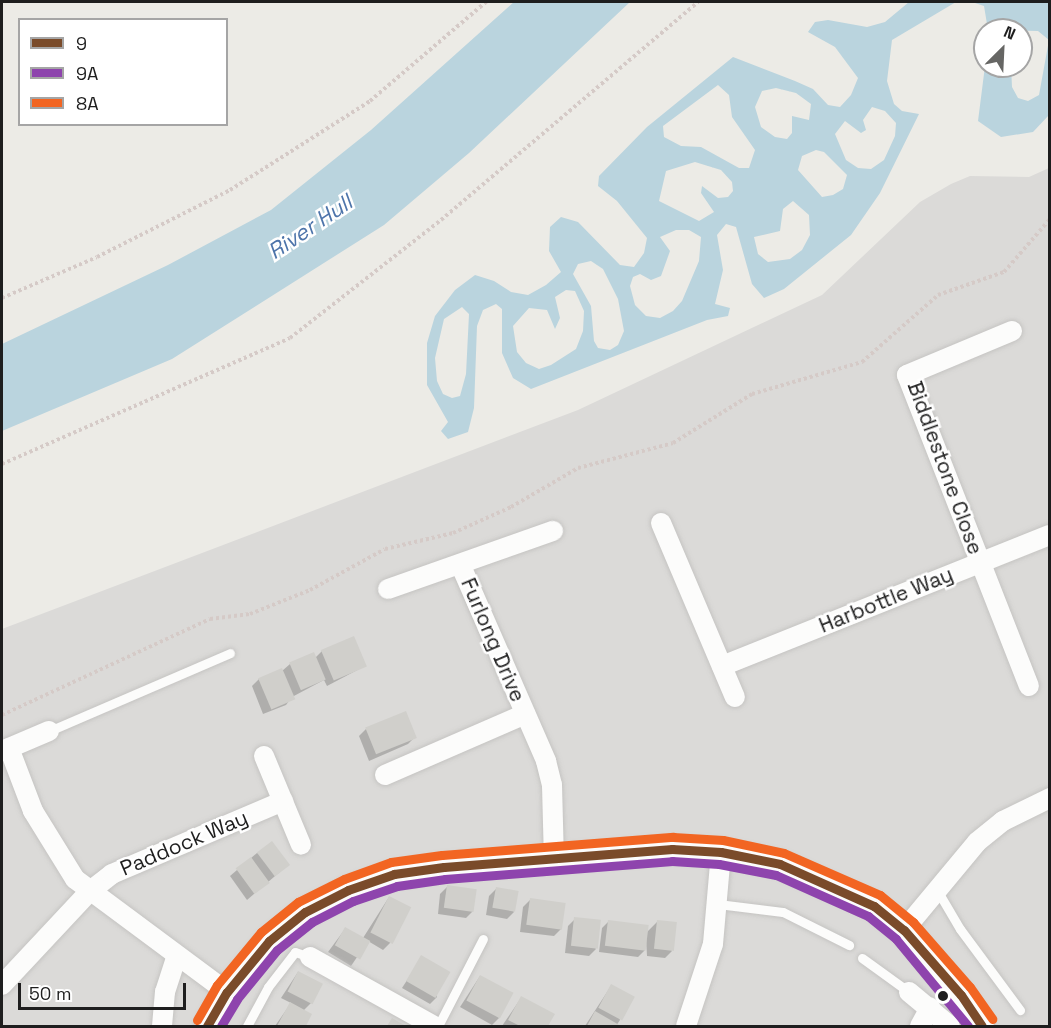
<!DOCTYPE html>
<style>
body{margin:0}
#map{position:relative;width:1051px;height:1028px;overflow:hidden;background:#ecebe6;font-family:"Space Grotesk",sans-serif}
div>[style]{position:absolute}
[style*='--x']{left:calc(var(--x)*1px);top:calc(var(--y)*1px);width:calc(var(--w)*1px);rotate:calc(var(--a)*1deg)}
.residential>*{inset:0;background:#dbdad8}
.water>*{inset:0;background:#bad4de}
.shadow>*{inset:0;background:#0003}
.building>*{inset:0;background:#d0cfcb;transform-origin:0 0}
.path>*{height:4px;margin-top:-2px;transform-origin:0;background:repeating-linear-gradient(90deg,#d5cac7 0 3px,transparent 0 6px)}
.roads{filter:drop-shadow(0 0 2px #c5c4c2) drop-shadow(0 0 2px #c5c4c2)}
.service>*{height:9px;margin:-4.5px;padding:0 4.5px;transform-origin:4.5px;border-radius:4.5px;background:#fcfcfb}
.minor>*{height:20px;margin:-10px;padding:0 10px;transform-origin:10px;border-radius:10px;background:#fcfcfb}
.tertiary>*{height:24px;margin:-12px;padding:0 12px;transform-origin:12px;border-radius:12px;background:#fcfcfb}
.bus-1>*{height:9px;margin:-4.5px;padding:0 4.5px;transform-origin:4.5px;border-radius:4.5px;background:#7a4b2a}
.bus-2>*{height:9px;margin:-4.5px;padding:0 4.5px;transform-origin:4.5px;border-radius:4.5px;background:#8e44ad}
.bus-3>*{height:9px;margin:-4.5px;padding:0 4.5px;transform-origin:4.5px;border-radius:4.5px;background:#f26522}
.dots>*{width:16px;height:16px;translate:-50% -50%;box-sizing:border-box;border:3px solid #fff;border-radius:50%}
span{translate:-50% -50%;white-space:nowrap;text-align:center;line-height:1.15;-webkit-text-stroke:5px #fff;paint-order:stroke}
.street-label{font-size:21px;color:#1e1e1e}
.water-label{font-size:22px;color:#4d74aa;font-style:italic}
.frame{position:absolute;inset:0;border:3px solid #1e1e1e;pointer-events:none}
.legend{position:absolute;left:18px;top:18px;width:210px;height:108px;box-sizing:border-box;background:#fff;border:2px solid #a5a5a5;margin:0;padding:8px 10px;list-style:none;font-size:18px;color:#1e1e1e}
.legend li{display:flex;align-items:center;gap:12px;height:30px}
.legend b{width:30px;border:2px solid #a5a5a5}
.north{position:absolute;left:973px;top:18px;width:60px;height:60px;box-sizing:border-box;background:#fff;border:2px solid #a5a5a5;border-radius:50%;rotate:24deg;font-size:16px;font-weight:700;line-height:24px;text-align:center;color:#1e1e1e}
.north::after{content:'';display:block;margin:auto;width:21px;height:27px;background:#666664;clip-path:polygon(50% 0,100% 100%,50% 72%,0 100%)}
.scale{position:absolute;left:18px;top:983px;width:168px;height:27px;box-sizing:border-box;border:3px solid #1e1e1e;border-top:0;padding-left:8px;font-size:18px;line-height:21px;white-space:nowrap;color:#1e1e1e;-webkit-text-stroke:4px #fff;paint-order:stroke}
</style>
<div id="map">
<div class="residential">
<i style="clip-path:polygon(1049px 168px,1049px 1026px,2px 1026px,2px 629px,578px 410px,822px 295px,920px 202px,951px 184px,970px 176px,1029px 177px)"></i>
</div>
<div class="water">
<i style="clip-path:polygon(514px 2px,630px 2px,469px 153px,384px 225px,172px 359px,2px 431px,2px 344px,168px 265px,271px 210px,371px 130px)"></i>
<i style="clip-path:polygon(evenodd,909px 2px,956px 2px,892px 40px,887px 81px,894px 104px,902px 111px,919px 114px,880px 193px,851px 235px,784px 289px,764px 298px,752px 284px,736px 227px,726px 224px,717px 235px,723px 270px,715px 304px,730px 308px,728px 316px,707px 320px,531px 389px,513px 378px,502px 353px,502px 309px,496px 304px,483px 310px,477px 326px,474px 408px,468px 432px,448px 439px,441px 431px,448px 422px,427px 385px,427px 343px,435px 316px,455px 290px,475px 275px,494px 281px,511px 292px,528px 295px,546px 285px,561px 272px,549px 251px,550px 227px,561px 217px,578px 222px,620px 265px,634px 267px,644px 253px,647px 238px,617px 201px,598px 186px,599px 176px,647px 127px,733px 57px,795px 81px,813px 89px,828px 105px,840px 107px,851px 95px,858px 78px,835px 47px,808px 32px,815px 22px,828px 20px,867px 27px,885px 22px,909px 2px,718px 85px,729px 95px,732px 117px,755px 150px,749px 168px,739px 168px,701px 147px,681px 146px,664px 137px,663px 126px,718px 85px,909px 2px,776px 88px,796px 93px,811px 104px,809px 120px,792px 116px,792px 133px,787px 139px,775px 137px,761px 127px,755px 107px,762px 91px,776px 88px,909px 2px,872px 107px,885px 111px,896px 123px,895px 136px,884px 160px,871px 169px,858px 168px,846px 160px,835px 134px,845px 121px,861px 133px,866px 130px,863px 120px,872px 107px,909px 2px,816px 150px,824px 152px,847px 175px,843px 189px,833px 195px,822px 197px,798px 170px,802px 156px,816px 150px,909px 2px,695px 162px,721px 170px,732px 182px,733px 191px,728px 197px,718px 198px,702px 186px,701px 193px,714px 212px,699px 221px,659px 201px,666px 171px,695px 162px,909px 2px,793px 201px,809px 215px,810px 235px,802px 250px,790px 259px,768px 262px,758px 254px,754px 237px,780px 231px,783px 209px,793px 201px,909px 2px,676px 230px,689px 230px,701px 237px,699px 261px,682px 301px,673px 311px,660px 318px,646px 316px,635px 305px,630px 286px,633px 277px,640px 274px,651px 280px,661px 276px,670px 251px,660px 237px,676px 230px,909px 2px,591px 261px,603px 269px,618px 299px,624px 331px,618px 345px,610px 350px,598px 348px,594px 341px,591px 306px,573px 274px,578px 264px,591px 261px,909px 2px,566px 290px,575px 291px,584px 311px,583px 331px,576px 349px,551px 365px,539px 369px,526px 363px,517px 352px,513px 326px,529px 308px,547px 310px,555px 329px,560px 318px,555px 297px,566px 290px,909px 2px,462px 307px,469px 314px,466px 374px,460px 396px,452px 398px,443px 394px,437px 381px,435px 358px,444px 319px,462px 307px)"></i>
<i style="clip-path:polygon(972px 2px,1049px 2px,1049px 115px,1033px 132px,1001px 137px,978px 121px,985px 66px,1011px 66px,1012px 87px,1018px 98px,1028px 101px,1039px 95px,1049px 40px,1038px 31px,988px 30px,984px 6px)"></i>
</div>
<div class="shadow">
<i style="clip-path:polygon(322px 651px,365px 666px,327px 686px,324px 680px,292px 697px,286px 705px,263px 714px,252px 686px,259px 679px,282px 671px,290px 664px,315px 658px)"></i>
<i style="clip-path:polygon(366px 729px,415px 737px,408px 744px,369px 761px,359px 736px)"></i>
<i style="clip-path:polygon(257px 853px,288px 865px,247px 900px,230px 876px)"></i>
<i style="clip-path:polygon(447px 887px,473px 911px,466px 918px,438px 914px,440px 894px)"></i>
<i style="clip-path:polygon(496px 889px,514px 912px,507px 919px,486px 915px,489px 896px)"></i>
<i style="clip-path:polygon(389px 897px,390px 943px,383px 950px,368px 941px,351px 966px,328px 952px,345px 929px,363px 938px)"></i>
<i style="clip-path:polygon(530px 900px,561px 929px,554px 936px,520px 932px,523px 907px)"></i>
<i style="clip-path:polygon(575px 919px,596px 949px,589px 956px,565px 953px,568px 926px)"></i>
<i style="clip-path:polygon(609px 921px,647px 932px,657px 922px,672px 951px,665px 958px,647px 956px,646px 937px,645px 950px,638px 957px,599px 952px,602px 928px)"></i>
<i style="clip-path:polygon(422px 957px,437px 997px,430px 1004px,402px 988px)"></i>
<i style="clip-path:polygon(298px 972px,311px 1003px,303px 1011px,310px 1014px,304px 1026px,275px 1026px,291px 1003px,281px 998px)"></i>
<i style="clip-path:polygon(480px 976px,499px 1018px,492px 1025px,460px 1007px)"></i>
<i style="clip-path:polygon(611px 986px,620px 1020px,616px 1026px,585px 1026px)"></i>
<i style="clip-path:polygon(521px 998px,553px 1014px,546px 1026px,502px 1026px)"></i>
</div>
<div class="building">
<i style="left:354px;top:636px;width:33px;height:36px;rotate:67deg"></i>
<i style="left:314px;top:652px;width:30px;height:27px;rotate:67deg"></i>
<i style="left:282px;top:668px;width:34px;height:26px;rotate:67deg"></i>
<i style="left:406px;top:711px;width:29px;height:44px;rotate:68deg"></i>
<i style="left:272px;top:841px;width:30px;height:19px;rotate:53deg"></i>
<i style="left:251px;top:857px;width:32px;height:19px;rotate:54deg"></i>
<i style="left:447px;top:885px;width:30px;height:23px;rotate:8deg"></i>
<i style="left:496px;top:887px;width:23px;height:21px;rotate:10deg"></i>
<i style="left:389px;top:896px;width:25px;height:41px;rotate:27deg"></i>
<i style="left:530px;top:898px;width:36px;height:27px;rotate:8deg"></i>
<i style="left:574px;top:917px;width:27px;height:29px;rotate:6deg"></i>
<i style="left:608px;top:920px;width:41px;height:26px;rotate:7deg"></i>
<i style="left:657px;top:920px;width:20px;height:29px;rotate:6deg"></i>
<i style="left:345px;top:927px;width:29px;height:21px;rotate:29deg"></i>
<i style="left:421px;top:955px;width:34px;height:30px;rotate:30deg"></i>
<i style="left:298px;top:971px;width:28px;height:23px;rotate:27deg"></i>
<i style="left:480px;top:975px;width:38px;height:29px;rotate:28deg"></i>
<i style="left:611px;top:984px;width:27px;height:27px;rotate:28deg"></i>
<i style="clip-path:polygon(521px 996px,555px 1014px,548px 1026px,520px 1026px,508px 1020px)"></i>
<i style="clip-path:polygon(290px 1002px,312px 1014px,306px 1026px,277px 1026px)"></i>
<i style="clip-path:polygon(595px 1011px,621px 1026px,587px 1026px)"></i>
<i style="clip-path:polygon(392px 1018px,406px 1026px,387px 1026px)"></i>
</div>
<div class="path">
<i style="--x:2;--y:298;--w:103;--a:-23.3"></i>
<i style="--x:97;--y:257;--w:149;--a:-26.7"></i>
<i style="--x:230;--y:190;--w:166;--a:-32.4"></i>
<i style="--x:370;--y:101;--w:153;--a:-40.5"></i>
<i style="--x:2;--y:464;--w:314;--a:-23.6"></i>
<i style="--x:290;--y:338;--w:192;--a:-38"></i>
<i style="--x:441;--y:220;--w:337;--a:-40.3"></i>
<i style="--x:2;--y:715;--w:229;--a:-24.8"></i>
<i style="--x:210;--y:619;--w:40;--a:-7.1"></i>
<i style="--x:250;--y:614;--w:65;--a:-21.8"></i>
<i style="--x:310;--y:590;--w:85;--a:-28.7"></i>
<i style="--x:385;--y:549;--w:70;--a:-13.2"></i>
<i style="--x:453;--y:533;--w:64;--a:-24.1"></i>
<i style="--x:511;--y:507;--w:78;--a:-30.2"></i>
<i style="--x:578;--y:468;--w:98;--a:-14.7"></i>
<i style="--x:673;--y:443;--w:93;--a:-31.8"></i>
<i style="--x:752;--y:394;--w:115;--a:-16.2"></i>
<i style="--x:862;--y:362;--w:101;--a:-41.4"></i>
<i style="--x:938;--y:295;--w:70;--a:-19.2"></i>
<i style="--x:1004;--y:272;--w:70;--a:-49"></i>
</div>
<div class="roads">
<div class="service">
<i style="--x:49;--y:731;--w:197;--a:-23.3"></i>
<i style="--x:937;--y:890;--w:45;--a:59.5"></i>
<i style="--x:960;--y:929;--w:101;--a:53.5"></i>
<i style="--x:718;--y:904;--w:65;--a:7"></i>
<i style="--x:783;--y:912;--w:74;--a:26.6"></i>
<i style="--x:862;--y:958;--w:58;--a:35.9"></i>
<i style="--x:247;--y:1026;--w:44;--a:-61.7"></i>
<i style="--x:268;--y:987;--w:44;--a:-52.4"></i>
<i style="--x:295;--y:952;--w:16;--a:18"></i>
<i style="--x:438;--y:1026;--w:98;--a:-62.7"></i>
</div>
<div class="minor">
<i style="--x:1012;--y:331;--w:114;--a:157.3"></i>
<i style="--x:907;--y:375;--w:334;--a:68.6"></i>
<i style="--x:661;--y:523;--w:189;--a:67"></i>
<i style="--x:461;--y:566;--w:213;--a:66.4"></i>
<i style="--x:546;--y:761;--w:25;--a:76"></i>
<i style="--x:552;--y:785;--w:74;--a:88.5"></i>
<i style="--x:388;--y:589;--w:175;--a:-19.4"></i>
<i style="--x:722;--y:666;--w:353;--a:-21.8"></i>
<i style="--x:9;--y:748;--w:67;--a:69.1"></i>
<i style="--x:33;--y:811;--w:80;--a:58.3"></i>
<i style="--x:75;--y:879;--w:189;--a:36.6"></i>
<i style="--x:2;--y:751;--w:51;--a:-23.1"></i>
<i style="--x:264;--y:756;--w:96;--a:67.4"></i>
<i style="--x:385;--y:775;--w:153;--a:-23.5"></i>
<i style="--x:904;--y:930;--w:114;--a:-50.3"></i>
<i style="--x:977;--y:842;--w:33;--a:-39"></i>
<i style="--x:1003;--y:821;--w:52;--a:-26.1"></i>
<i style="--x:310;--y:957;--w:142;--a:29.1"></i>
<i style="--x:2;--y:985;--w:127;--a:-46.9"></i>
<i style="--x:89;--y:892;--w:29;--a:-38"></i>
<i style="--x:112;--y:874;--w:186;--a:-23.1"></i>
<i style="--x:909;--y:992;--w:53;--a:39.7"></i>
<i style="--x:162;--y:1026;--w:34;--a:-85"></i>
<i style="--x:165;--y:992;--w:38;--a:-72"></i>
<i style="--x:686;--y:1026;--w:86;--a:-71.8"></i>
<i style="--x:713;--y:944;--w:92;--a:-85"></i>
<i style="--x:920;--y:1026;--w:21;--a:-61"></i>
</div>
<div class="tertiary">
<i style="--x:207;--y:1026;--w:39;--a:-60"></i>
<i style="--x:227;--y:992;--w:66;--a:-50.5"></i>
<i style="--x:269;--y:941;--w:46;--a:-38.9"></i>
<i style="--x:305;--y:912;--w:48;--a:-27.1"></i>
<i style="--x:348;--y:890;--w:49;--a:-19.2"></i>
<i style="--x:394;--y:874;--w:50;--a:-8"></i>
<i style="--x:444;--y:867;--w:229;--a:-4.5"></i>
<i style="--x:672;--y:849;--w:49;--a:3.5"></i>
<i style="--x:721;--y:852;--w:60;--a:11.5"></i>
<i style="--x:780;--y:864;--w:103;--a:24.1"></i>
<i style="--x:874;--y:906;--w:38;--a:39"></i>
<i style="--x:904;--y:930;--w:86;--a:48.8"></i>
<i style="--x:961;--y:995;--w:37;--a:56"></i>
</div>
</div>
<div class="bus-1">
<i style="--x:207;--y:1026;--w:39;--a:-60"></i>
<i style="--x:227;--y:992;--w:66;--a:-50.5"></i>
<i style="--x:269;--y:941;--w:46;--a:-38.9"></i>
<i style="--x:305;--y:912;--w:48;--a:-27.1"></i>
<i style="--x:348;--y:890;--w:49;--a:-19.2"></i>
<i style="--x:394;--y:874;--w:50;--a:-8"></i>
<i style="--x:444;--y:867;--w:229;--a:-4.5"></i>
<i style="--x:672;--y:849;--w:49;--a:3.5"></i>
<i style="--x:721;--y:852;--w:60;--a:11.5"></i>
<i style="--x:780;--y:864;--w:103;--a:24.1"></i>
<i style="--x:874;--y:906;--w:38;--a:39"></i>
<i style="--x:904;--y:930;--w:86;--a:48.8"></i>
<i style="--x:961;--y:995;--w:37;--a:56"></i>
</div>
<div class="bus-2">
<i style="--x:221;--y:1026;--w:31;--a:-59"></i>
<i style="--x:237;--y:999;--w:63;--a:-50.8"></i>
<i style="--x:277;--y:950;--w:45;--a:-38.7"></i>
<i style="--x:312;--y:922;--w:46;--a:-27.1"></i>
<i style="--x:353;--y:901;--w:46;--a:-18.8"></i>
<i style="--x:397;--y:886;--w:49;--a:-8.3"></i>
<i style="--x:445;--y:879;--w:228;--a:-4.5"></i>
<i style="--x:672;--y:861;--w:47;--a:3.7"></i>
<i style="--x:719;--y:864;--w:58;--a:10.9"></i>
<i style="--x:776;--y:875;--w:101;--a:24"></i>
<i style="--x:868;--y:916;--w:36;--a:39"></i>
<i style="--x:896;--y:939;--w:113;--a:50.4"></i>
</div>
<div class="bus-3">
<i style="--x:197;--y:1020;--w:40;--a:-60.3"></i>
<i style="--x:217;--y:985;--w:69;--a:-50.3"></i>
<i style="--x:261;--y:932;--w:48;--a:-39"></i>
<i style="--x:298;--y:902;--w:51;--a:-26.6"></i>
<i style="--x:344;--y:879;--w:50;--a:-19.9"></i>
<i style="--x:391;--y:862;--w:51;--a:-7.8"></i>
<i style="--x:442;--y:855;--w:232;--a:-4.5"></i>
<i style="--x:673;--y:837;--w:50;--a:3.4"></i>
<i style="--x:723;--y:840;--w:62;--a:12"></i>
<i style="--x:784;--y:853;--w:105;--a:23.6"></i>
<i style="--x:880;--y:895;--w:43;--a:39.3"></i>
<i style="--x:913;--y:922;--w:86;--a:48.8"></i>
<i style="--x:970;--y:987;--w:39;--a:55"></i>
</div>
<div class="dots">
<i style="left:943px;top:996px;background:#1e1e1e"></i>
</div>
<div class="street-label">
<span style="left:945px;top:468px;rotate:70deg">Biddlestone Close</span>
<span style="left:886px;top:600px;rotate:-22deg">Harbottle Way</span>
<span style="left:493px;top:640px;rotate:67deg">Furlong Drive</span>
<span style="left:184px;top:843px;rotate:-23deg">Paddock Way</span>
</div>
<div class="water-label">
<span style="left:310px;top:227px;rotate:-34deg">River Hull</span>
</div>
<div class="frame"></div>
<ul class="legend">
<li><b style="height:8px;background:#7a4b2a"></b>9</li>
<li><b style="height:8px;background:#8e44ad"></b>9A</li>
<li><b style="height:8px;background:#f26522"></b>8A</li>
</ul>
<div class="north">N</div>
<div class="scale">50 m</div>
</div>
